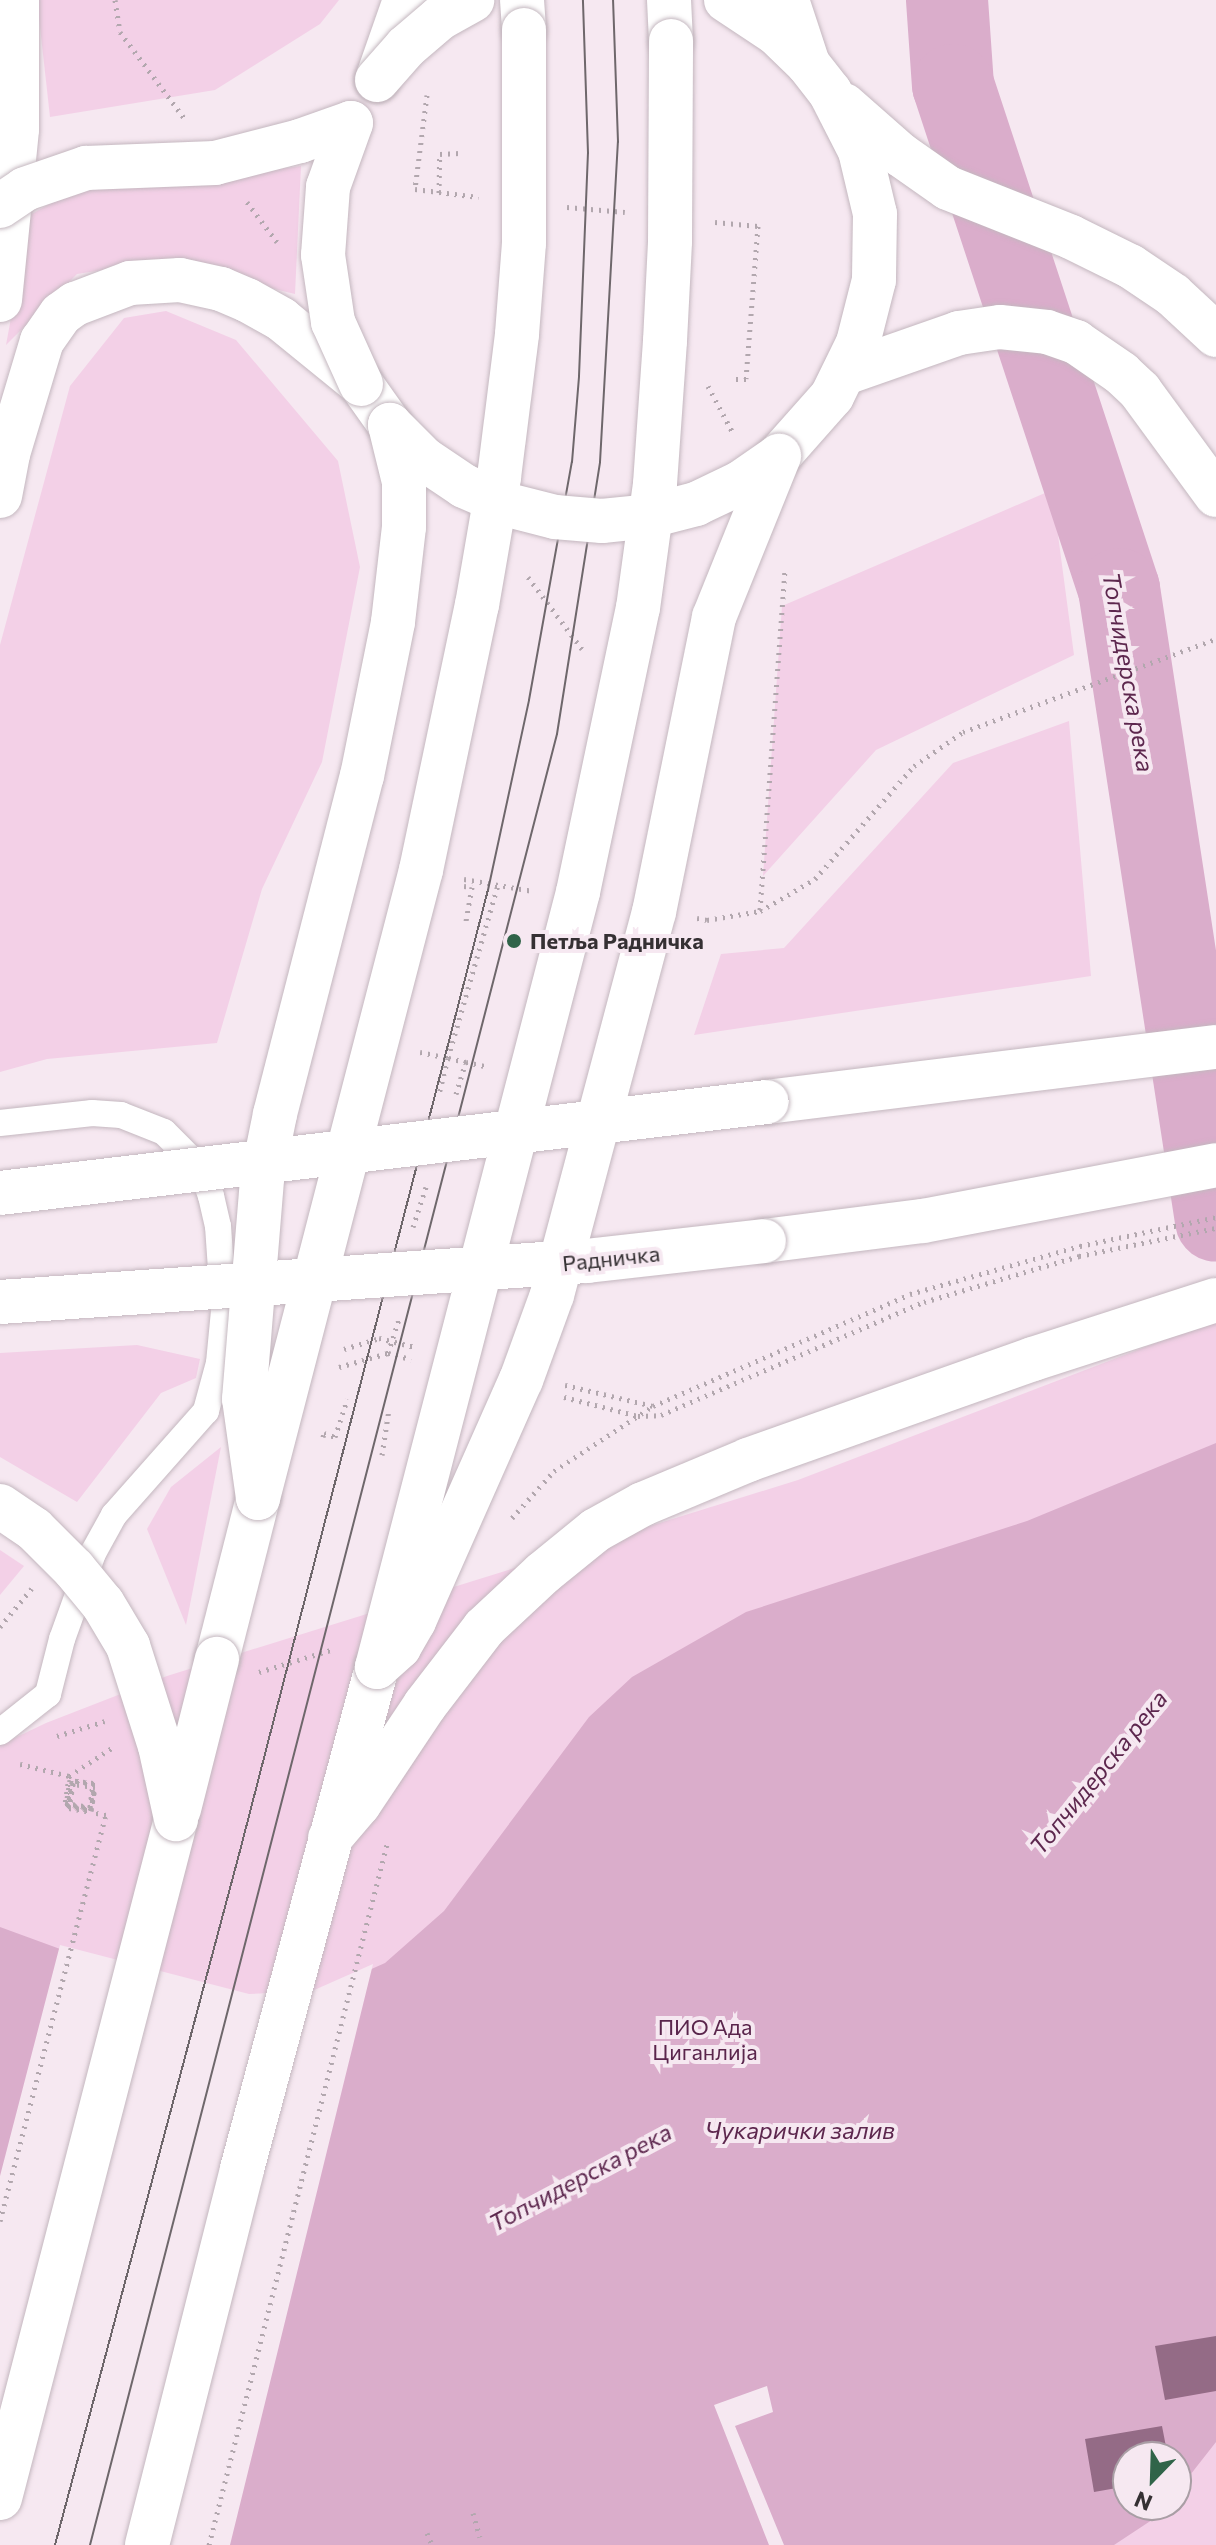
<!DOCTYPE html>
<meta charset="utf-8">
<style>
body{margin:0}
#map{position:relative;width:1216px;height:2545px;overflow:hidden;background:#f6e8f1;font-family:Commissioner,sans-serif}
div>[style]{position:absolute}
[style*='--x']{left:calc(var(--x)*1px);top:calc(var(--y)*1px);width:calc(var(--w)*1px);rotate:calc(var(--a)*1deg)}
.green>*{inset:0;background:#f3d0e7}
.water>*{inset:0;background:#daadcb}
.pier>*{inset:0;background:#f6e8f1}
.river>*{height:82px;margin:-41px;padding:0 41px;transform-origin:41px;border-radius:41px;background:#daadcb}
.building>*{inset:0;background:#946b86}
.path>*{height:5px;margin-top:-2.5px;transform-origin:0;background:repeating-linear-gradient(90deg,#b2a7ae 0 2px,transparent 0 8px)}
.roads{filter:drop-shadow(0 0 2px #c4b7bf) drop-shadow(0 0 2px #c4b7bf)}
.service>*{height:26px;margin:-13px;padding:0 13px;transform-origin:13px;border-radius:13px;background:#fff}
.secondary>*{height:44px;margin:-22px;padding:0 22px;transform-origin:22px;border-radius:22px;background:#fff}
.primary>*{height:44px;margin:-22px;padding:0 22px;transform-origin:22px;border-radius:22px;background:#fff}
.tram>*{height:2px;margin:-1px;padding:0 1px;transform-origin:1px;border-radius:1px;background:#6e676b}
.path-bridge>*{height:5px;margin-top:-2.5px;transform-origin:0;background:repeating-linear-gradient(90deg,#b2a7ae 0 2px,transparent 0 8px)}
.bridges{filter:drop-shadow(0 0 2px #c4b7bf) drop-shadow(0 0 2px #c4b7bf)}
.secondary-bridge>*{height:44px;margin:-22px;padding:0 22px;transform-origin:22px;border-radius:22px;background:#fff}
.primary-bridge>*{height:44px;margin:-22px;padding:0 22px;transform-origin:22px;border-radius:22px;background:#fff}
.dots>*{width:22px;height:22px;translate:-50% -50%;box-sizing:border-box;border:4px solid #f6e8f1;border-radius:50%}
span{translate:-50% -50%;white-space:nowrap;text-align:center;line-height:1.15;-webkit-text-stroke:8px #f6e8f1;paint-order:stroke}
.poi-label{font-size:22px;color:#353033;font-weight:700}
.left{translate:0 -50%;text-align:left}
.street-label{font-size:22px;color:#353033}
.park-label{font-size:22px;color:#5a254c}
.water-label{font-size:24px;color:#5d274e;font-style:italic}
.north{position:absolute;left:1112px;top:2441px;width:80px;height:80px;box-sizing:border-box;background:#f6e8f1;border:2px solid #a99ea5;border-radius:50%;rotate:203deg;font-size:22px;font-weight:700;line-height:32px;text-align:center;color:#353033}
.north::after{content:'';display:block;margin:auto;width:28px;height:36px;background:#306449;clip-path:polygon(50% 0,100% 100%,50% 72%,0 100%)}
</style>
<div id="map">
<div class="green">
<i style="clip-path:polygon(37px 0,339px 0,320px 24px,215px 90px,50px 117px)"></i>
<i style="clip-path:polygon(301px 166px,295px 294px,161px 261px,77px 274px,6px 345px,30px 215px,76px 189px,184px 183px)"></i>
<i style="clip-path:polygon(166px 311px,236px 340px,338px 461px,360px 567px,322px 762px,262px 889px,217px 1043px,47px 1059px,0 1072px,0 645px,70px 386px,124px 318px)"></i>
<i style="clip-path:polygon(1052px 490px,1074px 655px,876px 750px,763px 876px,782px 606px)"></i>
<i style="clip-path:polygon(1069px 721px,1091px 976px,694px 1035px,721px 954px,784px 948px,953px 763px)"></i>
<i style="clip-path:polygon(evenodd,1216px 1320px,1216px 2545px,0 2545px,0 1745px,46px 1723px,167px 1676px,798px 1480px,1216px 1320px,1128px 2457px,1176px 2457px,1176px 2505px,1128px 2505px,1128px 2457px)"></i>
<i style="clip-path:polygon(137px 1345px,200px 1359px,196px 1378px,161px 1393px,77px 1502px,0 1457px,0 1353px)"></i>
<i style="clip-path:polygon(221px 1447px,186px 1625px,147px 1529px,171px 1487px)"></i>
<i style="clip-path:polygon(0 1550px,24px 1566px,0 1595px)"></i>
</div>
<div class="water">
<i style="clip-path:polygon(1216px 1443px,1216px 2442px,1176px 2493px,1176px 2457px,1128px 2457px,1128px 2505px,1167px 2505px,1158px 2516px,1114px 2545px,0 2545px,0 1927px,82px 1957px,249px 1998px,313px 1995px,385px 1963px,444px 1911px,589px 1717px,632px 1677px,746px 1612px,1027px 1521px)"></i>
</div>
<div class="pier">
<i style="clip-path:polygon(60px 1945px,249px 1994px,312px 1991px,373px 1964px,230px 2545px,0 2545px,0 2176px)"></i>
<i style="clip-path:polygon(767px 2386px,773px 2412px,735px 2426px,784px 2545px,769px 2545px,714px 2405px)"></i>
</div>
<div class="river">
<i style="--x:947;--y:0;--w:85;--a:86"></i>
<i style="--x:953;--y:85;--w:531;--a:71.77"></i>
<i style="--x:1119;--y:589;--w:639;--a:81.27"></i>
</div>
<div class="building">
<i style="clip-path:polygon(1216px 2336px,1216px 2391px,1165px 2400px,1155px 2346px)"></i>
<i style="clip-path:polygon(1162px 2426px,1168px 2457px,1128px 2457px,1128px 2486px,1094px 2492px,1085px 2439px)"></i>
</div>
<div class="path">
<i style="--x:115;--y:0;--w:32;--a:81"></i>
<i style="--x:120;--y:32;--w:107;--a:53.3"></i>
<i style="--x:427;--y:95;--w:95;--a:97.3"></i>
<i style="--x:415;--y:189;--w:64;--a:7.2"></i>
<i style="--x:439;--y:193;--w:39;--a:-89"></i>
<i style="--x:440;--y:154;--w:20;--a:-3"></i>
<i style="--x:247;--y:202;--w:50;--a:53.1"></i>
<i style="--x:567;--y:207;--w:58;--a:4.9"></i>
<i style="--x:715;--y:222;--w:43;--a:5.3"></i>
<i style="--x:758;--y:226;--w:153;--a:94.5"></i>
<i style="--x:746;--y:379;--w:10;--a:180"></i>
<i style="--x:708;--y:386;--w:53;--a:62"></i>
<i style="--x:528;--y:577;--w:90;--a:53.1"></i>
<i style="--x:464;--y:879;--w:70;--a:9.9"></i>
<i style="--x:464;--y:886;--w:8;--a:7"></i>
<i style="--x:472;--y:887;--w:39;--a:100"></i>
<i style="--x:760;--y:910;--w:342;--a:-85.8"></i>
<i style="--x:697;--y:918;--w:10;--a:11"></i>
<i style="--x:707;--y:920;--w:54;--a:-9.6"></i>
<i style="--x:760;--y:911;--w:64;--a:-30.2"></i>
<i style="--x:815;--y:879;--w:150;--a:-48.8"></i>
<i style="--x:914;--y:766;--w:60;--a:-34.8"></i>
<i style="--x:963;--y:732;--w:270;--a:-20.2"></i>
<i style="--x:420;--y:1052;--w:29;--a:12"></i>
<i style="--x:448;--y:1058;--w:37;--a:104"></i>
<i style="--x:466;--y:1062;--w:19;--a:12"></i>
<i style="--x:456;--y:1094;--w:34;--a:-73"></i>
<i style="--x:466;--y:1062;--w:18;--a:-167"></i>
<i style="--x:448;--y:1058;--w:180;--a:-73.9"></i>
<i style="--x:413;--y:1227;--w:42;--a:-72"></i>
<i style="--x:344;--y:1349;--w:37;--a:-17"></i>
<i style="--x:379;--y:1338;--w:37;--a:14"></i>
<i style="--x:388;--y:1353;--w:36;--a:-72"></i>
<i style="--x:339;--y:1367;--w:51;--a:-15.9"></i>
<i style="--x:388;--y:1353;--w:24;--a:15"></i>
<i style="--x:565;--y:1385;--w:90;--a:13.4"></i>
<i style="--x:653;--y:1406;--w:280;--a:-23.5"></i>
<i style="--x:910;--y:1294;--w:177;--a:-15.8"></i>
<i style="--x:1080;--y:1246;--w:139;--a:-12"></i>
<i style="--x:564;--y:1397;--w:76;--a:14.4"></i>
<i style="--x:638;--y:1416;--w:23;--a:-2"></i>
<i style="--x:661;--y:1415;--w:286;--a:-23.3"></i>
<i style="--x:924;--y:1302;--w:162;--a:-16.5"></i>
<i style="--x:1079;--y:1256;--w:140;--a:-11.6"></i>
<i style="--x:323;--y:1437;--w:4;--a:-76"></i>
<i style="--x:324;--y:1433;--w:12;--a:20"></i>
<i style="--x:335;--y:1437;--w:40;--a:-72"></i>
<i style="--x:382;--y:1455;--w:47;--a:-81.3"></i>
<i style="--x:512;--y:1518;--w:63;--a:-48.2"></i>
<i style="--x:554;--y:1471;--w:118;--a:-33.3"></i>
<i style="--x:0;--y:1627;--w:50;--a:-50.6"></i>
<i style="--x:259;--y:1672;--w:78;--a:-17"></i>
<i style="--x:57;--y:1736;--w:50;--a:-17.4"></i>
<i style="--x:20;--y:1764;--w:50;--a:13.8"></i>
<i style="--x:69;--y:1776;--w:51;--a:-33.1"></i>
<i style="--x:69;--y:1776;--w:27;--a:98"></i>
<i style="--x:65;--y:1803;--w:25;--a:9"></i>
<i style="--x:0;--y:2221;--w:420;--a:-75.4"></i>
<i style="--x:106;--y:1815;--w:14;--a:-168"></i>
<i style="--x:473;--y:2513;--w:25;--a:74"></i>
<i style="--x:427;--y:2533;--w:13;--a:67"></i>
<i style="--x:209;--y:2545;--w:723;--a:-75.75"></i>
</div>
<div class="roads">
<div class="service">
<i style="--x:0;--y:1123;--w:93;--a:-6.2"></i>
<i style="--x:92;--y:1113;--w:29;--a:4"></i>
<i style="--x:121;--y:1115;--w:46;--a:21.6"></i>
<i style="--x:164;--y:1132;--w:54;--a:45"></i>
<i style="--x:202;--y:1170;--w:28;--a:71"></i>
<i style="--x:211;--y:1196;--w:31;--a:77"></i>
<i style="--x:218;--y:1226;--w:85;--a:86"></i>
<i style="--x:224;--y:1311;--w:52;--a:95.5"></i>
<i style="--x:219;--y:1363;--w:50;--a:105.2"></i>
<i style="--x:206;--y:1411;--w:139;--a:131.5"></i>
<i style="--x:114;--y:1515;--w:43;--a:118.9"></i>
<i style="--x:93;--y:1553;--w:91;--a:109.8"></i>
<i style="--x:62;--y:1639;--w:57;--a:104.3"></i>
<i style="--x:48;--y:1694;--w:61;--a:141.6"></i>
</div>
<div class="secondary">
<i style="--x:522;--y:0;--w:30;--a:86"></i>
<i style="--x:669;--y:0;--w:41;--a:87.2"></i>
<i style="--x:787;--y:0;--w:67;--a:71.8"></i>
<i style="--x:377;--y:80;--w:85;--a:-70.7"></i>
<i style="--x:0;--y:300;--w:172;--a:-84.3"></i>
<i style="--x:17;--y:129;--w:129;--a:-90"></i>
</div>
<div class="primary">
<i style="--x:726;--y:0;--w:60;--a:33.4"></i>
<i style="--x:776;--y:33;--w:45;--a:44.1"></i>
<i style="--x:808;--y:64;--w:36;--a:52"></i>
<i style="--x:830;--y:92;--w:66;--a:63"></i>
<i style="--x:860;--y:151;--w:65;--a:76.6"></i>
<i style="--x:875;--y:214;--w:66;--a:90.9"></i>
<i style="--x:874;--y:280;--w:65;--a:104.3"></i>
<i style="--x:858;--y:343;--w:59;--a:116.1"></i>
<i style="--x:832;--y:396;--w:80;--a:131.5"></i>
<i style="--x:844;--y:105;--w:76;--a:41.3"></i>
<i style="--x:901;--y:155;--w:57;--a:35.1"></i>
<i style="--x:948;--y:188;--w:132;--a:21.7"></i>
<i style="--x:1071;--y:237;--w:66;--a:26.2"></i>
<i style="--x:1130;--y:266;--w:52;--a:34"></i>
<i style="--x:1173;--y:295;--w:59;--a:42.9"></i>
<i style="--x:845;--y:373;--w:121;--a:-19.3"></i>
<i style="--x:959;--y:333;--w:41;--a:-8.3"></i>
<i style="--x:1000;--y:327;--w:47;--a:6.1"></i>
<i style="--x:1047;--y:332;--w:31;--a:19"></i>
<i style="--x:1076;--y:342;--w:55;--a:34.6"></i>
<i style="--x:1121;--y:373;--w:26;--a:43"></i>
<i style="--x:1140;--y:391;--w:129;--a:53.8"></i>
<i style="--x:0;--y:496;--w:43;--a:-79.2"></i>
<i style="--x:8;--y:454;--w:118;--a:-73.3"></i>
<i style="--x:42;--y:341;--w:33;--a:-55"></i>
<i style="--x:61;--y:314;--w:17;--a:-36"></i>
<i style="--x:75;--y:304;--w:59;--a:-20.9"></i>
<i style="--x:130;--y:283;--w:50;--a:-3.4"></i>
<i style="--x:180;--y:280;--w:42;--a:12.4"></i>
<i style="--x:221;--y:289;--w:28;--a:23"></i>
<i style="--x:247;--y:300;--w:39;--a:29"></i>
<i style="--x:281;--y:319;--w:103;--a:39.1"></i>
<i style="--x:361;--y:384;--w:50;--a:54.7"></i>
<i style="--x:767;--y:1102;--w:452;--a:-7"></i>
<i style="--x:764;--y:1241;--w:160;--a:-7.2"></i>
<i style="--x:923;--y:1221;--w:298;--a:-10.8"></i>
<i style="--x:217;--y:1659;--w:166;--a:-75.7"></i>
<i style="--x:330;--y:1838;--w:45;--a:-49.5"></i>
<i style="--x:359;--y:1804;--w:119;--a:-56.3"></i>
<i style="--x:425;--y:1705;--w:97;--a:-52.5"></i>
<i style="--x:484;--y:1628;--w:81;--a:-43"></i>
<i style="--x:543;--y:1573;--w:68;--a:-39.1"></i>
<i style="--x:596;--y:1530;--w:54;--a:-29"></i>
<i style="--x:643;--y:1504;--w:114;--a:-22.7"></i>
<i style="--x:748;--y:1460;--w:302;--a:-19.5"></i>
<i style="--x:1033;--y:1359;--w:192;--a:-17.9"></i>
<i style="--x:0;--y:2498;--w:701;--a:-75.47"></i>
<i style="--x:147;--y:2545;--w:388;--a:-75.8"></i>
<i style="--x:242;--y:2169;--w:520;--a:-74.95"></i>
</div>
</div>
<div class="tram">
<i style="--x:55;--y:2545;--w:726;--a:-75.08"></i>
<i style="--x:242;--y:1843;--w:984;--a:-75.53"></i>
<i style="--x:488;--y:890;--w:194;--a:-77.8"></i>
<i style="--x:529;--y:700;--w:242;--a:-79.8"></i>
<i style="--x:572;--y:462;--w:86;--a:-85.3"></i>
<i style="--x:579;--y:376;--w:223;--a:-87.7"></i>
<i style="--x:588;--y:153;--w:153;--a:-91.9"></i>
<i style="--x:90;--y:2545;--w:1870;--a:-75.54"></i>
<i style="--x:557;--y:734;--w:275;--a:-81"></i>
<i style="--x:600;--y:462;--w:321;--a:-86.8"></i>
<i style="--x:618;--y:142;--w:142;--a:-92"></i>
</div>
<div class="path-bridge">
<i style="--x:90;--y:1807;--w:24;--a:-83"></i>
<i style="--x:93;--y:1783;--w:23;--a:-173"></i>
<i style="--x:70;--y:1780;--w:24;--a:99"></i>
<i style="--x:66;--y:1804;--w:24;--a:9"></i>
<i style="--x:90;--y:1808;--w:24;--a:-81"></i>
<i style="--x:94;--y:1784;--w:23;--a:-170"></i>
<i style="--x:71;--y:1780;--w:25;--a:99"></i>
<i style="--x:67;--y:1805;--w:24;--a:9"></i>
<i style="--x:91;--y:1809;--w:24;--a:-81"></i>
<i style="--x:95;--y:1785;--w:23;--a:-173"></i>
<i style="--x:72;--y:1782;--w:24;--a:99"></i>
<i style="--x:68;--y:1806;--w:23;--a:10"></i>
<i style="--x:91;--y:1810;--w:23;--a:-80"></i>
<i style="--x:95;--y:1787;--w:22;--a:-170"></i>
<i style="--x:73;--y:1783;--w:24;--a:99"></i>
<i style="--x:69;--y:1807;--w:22;--a:10"></i>
<i style="--x:91;--y:1811;--w:24;--a:-81"></i>
<i style="--x:95;--y:1787;--w:22;--a:-172"></i>
<i style="--x:73;--y:1784;--w:24;--a:99"></i>
<i style="--x:69;--y:1808;--w:23;--a:10"></i>
</div>
<div class="bridges">
<div class="secondary-bridge">
<i style="--x:258;--y:1498;--w:649;--a:-75.45"></i>
<i style="--x:421;--y:870;--w:271;--a:-78.1"></i>
<i style="--x:477;--y:605;--w:130;--a:-80.2"></i>
<i style="--x:499;--y:477;--w:144;--a:-82.8"></i>
<i style="--x:517;--y:334;--w:91;--a:-85.6"></i>
<i style="--x:524;--y:243;--w:213;--a:-90"></i>
<i style="--x:377;--y:1667;--w:801;--a:-75.46"></i>
<i style="--x:578;--y:892;--w:290;--a:-78.1"></i>
<i style="--x:638;--y:608;--w:125;--a:-82.2"></i>
<i style="--x:655;--y:484;--w:143;--a:-86"></i>
<i style="--x:665;--y:341;--w:100;--a:-87.1"></i>
<i style="--x:670;--y:241;--w:200;--a:-89.7"></i>
</div>
<div class="primary-bridge">
<i style="--x:377;--y:80;--w:44;--a:-48.7"></i>
<i style="--x:406;--y:47;--w:45;--a:-40.5"></i>
<i style="--x:440;--y:18;--w:37;--a:-29"></i>
<i style="--x:351;--y:123;--w:68;--a:109.8"></i>
<i style="--x:328;--y:187;--w:68;--a:94.2"></i>
<i style="--x:323;--y:255;--w:68;--a:81.5"></i>
<i style="--x:333;--y:322;--w:68;--a:65.7"></i>
<i style="--x:0;--y:206;--w:30;--a:-34"></i>
<i style="--x:25;--y:189;--w:65;--a:-19"></i>
<i style="--x:86;--y:168;--w:129;--a:-2.2"></i>
<i style="--x:215;--y:163;--w:88;--a:-14.5"></i>
<i style="--x:300;--y:141;--w:54;--a:-19.4"></i>
<i style="--x:390;--y:425;--w:48;--a:45"></i>
<i style="--x:424;--y:459;--w:48;--a:34"></i>
<i style="--x:464;--y:486;--w:48;--a:23.4"></i>
<i style="--x:508;--y:505;--w:49;--a:14.3"></i>
<i style="--x:555;--y:517;--w:47;--a:4.9"></i>
<i style="--x:602;--y:521;--w:48;--a:-5.9"></i>
<i style="--x:650;--y:516;--w:48;--a:-14.6"></i>
<i style="--x:696;--y:504;--w:49;--a:-25.5"></i>
<i style="--x:740;--y:483;--w:47;--a:-34.7"></i>
<i style="--x:0;--y:1193;--w:772;--a:-6.77"></i>
<i style="--x:0;--y:1302;--w:588;--a:-4"></i>
<i style="--x:587;--y:1261;--w:178;--a:-6.4"></i>
<i style="--x:258;--y:1498;--w:100;--a:-98"></i>
<i style="--x:244;--y:1399;--w:222;--a:-85.3"></i>
<i style="--x:262;--y:1178;--w:65;--a:-78.5"></i>
<i style="--x:275;--y:1114;--w:349;--a:-75.6"></i>
<i style="--x:362;--y:776;--w:157;--a:-78.6"></i>
<i style="--x:393;--y:622;--w:96;--a:-83.4"></i>
<i style="--x:404;--y:527;--w:45;--a:-90"></i>
<i style="--x:404;--y:482;--w:59;--a:-103.8"></i>
<i style="--x:0;--y:1506;--w:41;--a:34.1"></i>
<i style="--x:34;--y:1529;--w:57;--a:45"></i>
<i style="--x:74;--y:1569;--w:45;--a:50.4"></i>
<i style="--x:103;--y:1604;--w:49;--a:59.2"></i>
<i style="--x:128;--y:1646;--w:105;--a:72.3"></i>
<i style="--x:160;--y:1746;--w:75;--a:77.6"></i>
<i style="--x:377;--y:1667;--w:30;--a:-42"></i>
<i style="--x:399;--y:1647;--w:30;--a:-60"></i>
<i style="--x:414;--y:1621;--w:264;--a:-66.1"></i>
<i style="--x:521;--y:1380;--w:90;--a:-70"></i>
<i style="--x:552;--y:1295;--w:396;--a:-75.1"></i>
<i style="--x:654;--y:912;--w:301;--a:-78.5"></i>
<i style="--x:714;--y:617;--w:174;--a:-68"></i>
<i style="--x:179;--y:1809;--w:155;--a:-75.8"></i>
</div>
</div>
<div class="dots">
<i style="left:514px;top:941px;background:#306449"></i>
</div>
<div class="poi-label">
<span class="left" style="left:530px;top:941px">Петља Радничка</span>
</div>
<div class="street-label">
<span style="left:611px;top:1258px;rotate:-6deg">Радничка</span>
</div>
<div class="park-label">
<span style="left:705px;top:2039px">ПИО Ада<br>Циганлија</span>
</div>
<div class="water-label">
<span style="left:1129px;top:672px;rotate:80deg">Топчидерска река</span>
<span style="left:1098px;top:1772px;rotate:-51deg">Топчидерска река</span>
<span style="left:800px;top:2130px">Чукарички залив</span>
<span style="left:580px;top:2177px;rotate:-28deg">Топчидерска река</span>
</div>
<div class="north">N</div>
</div>
